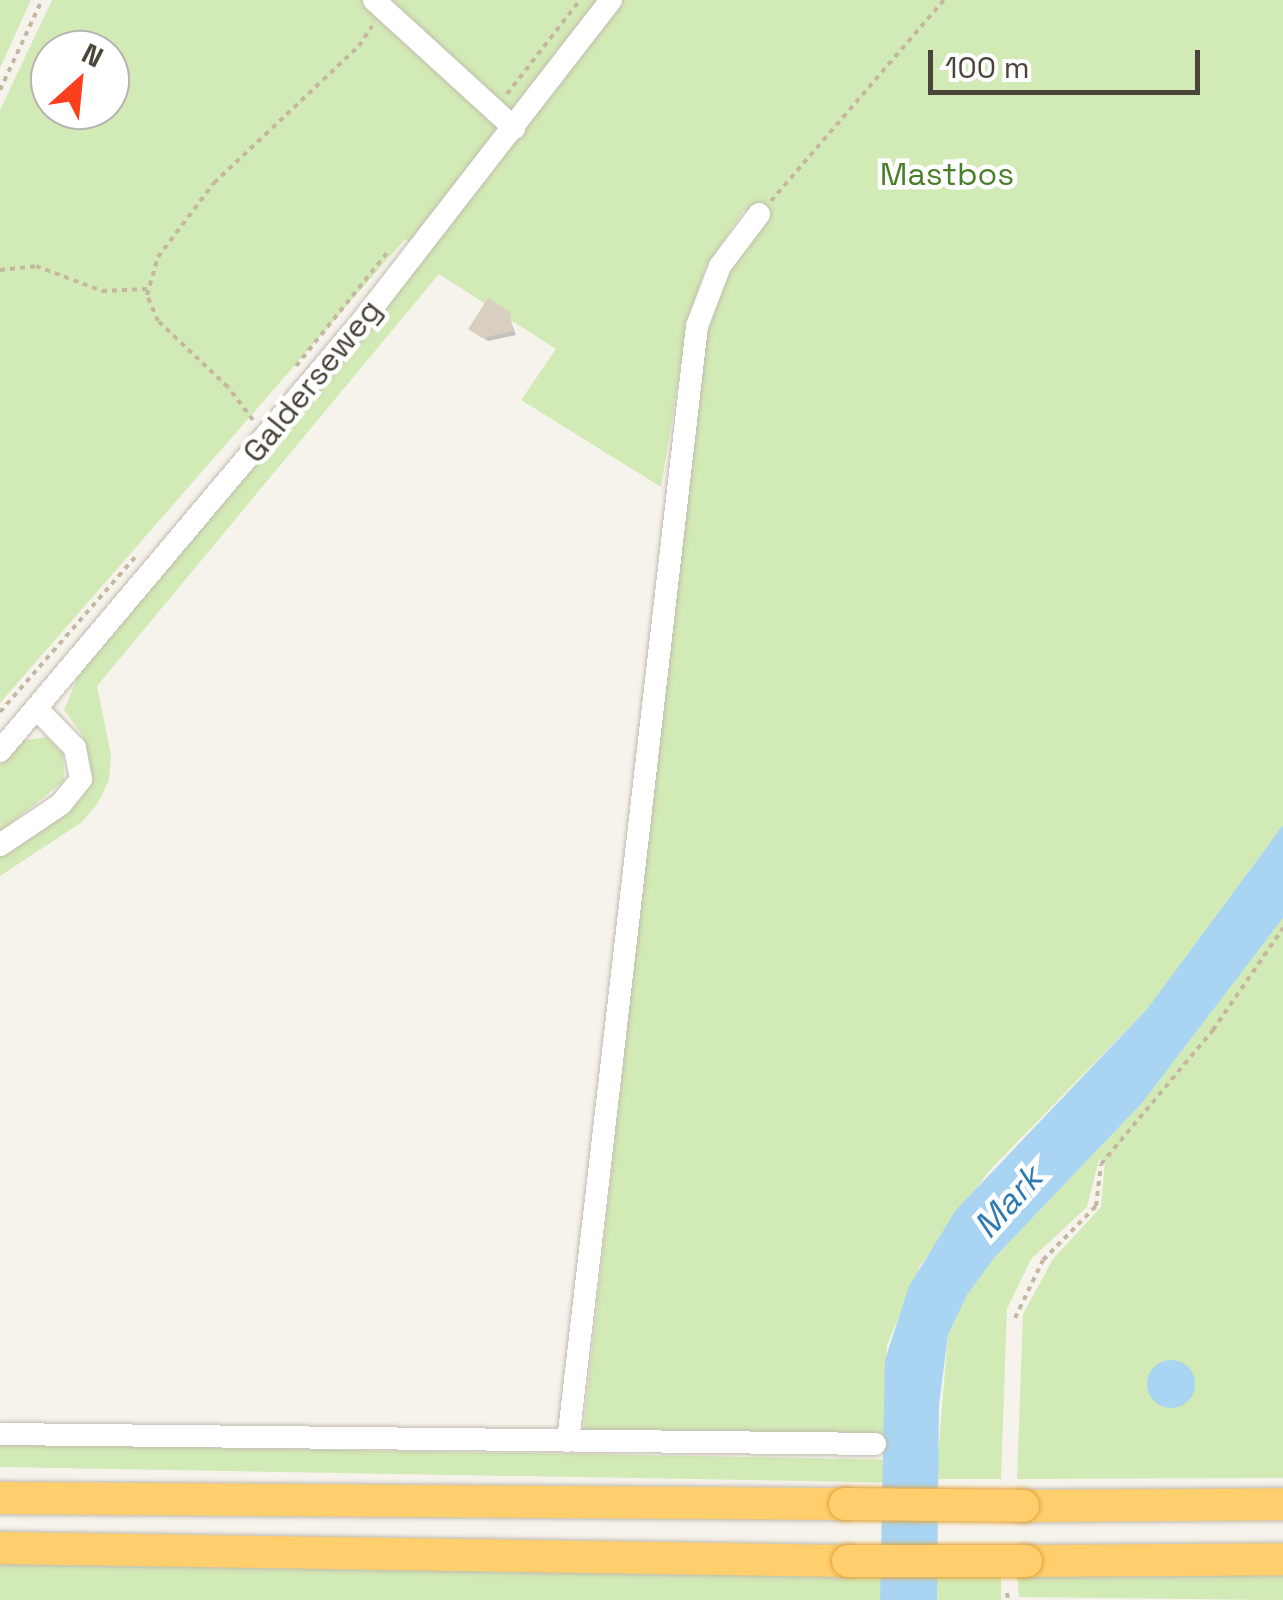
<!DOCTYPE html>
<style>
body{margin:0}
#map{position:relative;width:1283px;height:1600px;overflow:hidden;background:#f6f3ec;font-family:"Space Grotesk",sans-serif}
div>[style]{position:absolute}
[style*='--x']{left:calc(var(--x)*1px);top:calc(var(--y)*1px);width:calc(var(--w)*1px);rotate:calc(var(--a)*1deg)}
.green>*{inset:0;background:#d2eab5;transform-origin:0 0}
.water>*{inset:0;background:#a9d4f2}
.round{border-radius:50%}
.shadow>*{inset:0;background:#0003}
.building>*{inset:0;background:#d8cfc1}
.path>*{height:4px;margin-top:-2px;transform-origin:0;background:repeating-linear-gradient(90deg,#c4b79f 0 5px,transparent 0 10px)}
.roads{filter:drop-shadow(0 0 2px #c2bbae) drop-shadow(0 0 2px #c2bbae)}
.minor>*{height:22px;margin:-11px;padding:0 11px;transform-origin:11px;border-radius:11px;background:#fff}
.highway>*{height:32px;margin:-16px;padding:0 16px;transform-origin:16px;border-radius:16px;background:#ffcf6e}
.bridges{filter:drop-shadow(0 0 2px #e0a43c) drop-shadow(0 0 2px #e0a43c)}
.highway-bridge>*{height:32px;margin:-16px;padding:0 16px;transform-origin:16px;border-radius:16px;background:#ffcf6e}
span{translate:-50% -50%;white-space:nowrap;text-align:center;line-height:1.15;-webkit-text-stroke:9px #fff;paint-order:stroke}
.park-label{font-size:32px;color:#4a7f2a}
.street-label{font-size:32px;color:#4b4439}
.water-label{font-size:35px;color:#2e7ab2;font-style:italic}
.north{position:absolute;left:30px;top:30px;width:100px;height:100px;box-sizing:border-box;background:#fff;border:2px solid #b7b4b0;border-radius:50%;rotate:27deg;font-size:28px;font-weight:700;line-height:40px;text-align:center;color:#4b4439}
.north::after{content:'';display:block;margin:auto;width:35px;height:45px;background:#fc3f1d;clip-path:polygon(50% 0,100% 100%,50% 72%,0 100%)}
.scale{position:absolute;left:928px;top:50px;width:272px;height:45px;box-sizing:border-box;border:5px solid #4b4439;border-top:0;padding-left:12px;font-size:30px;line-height:35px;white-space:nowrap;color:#4b4439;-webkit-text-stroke:8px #fff;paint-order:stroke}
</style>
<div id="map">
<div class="green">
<i style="clip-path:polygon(0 0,31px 0,0 68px)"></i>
<i style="clip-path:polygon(evenodd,52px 0,1283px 0,1283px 825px,1147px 1009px,989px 1171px,920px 1266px,887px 1345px,884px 1435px,583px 1433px,696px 391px,706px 333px,732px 262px,759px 225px,744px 210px,705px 269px,688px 322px,661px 487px,521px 400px,556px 349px,439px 274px,97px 686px,111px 755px,109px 780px,98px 803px,82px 822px,0 876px,0 851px,89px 774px,83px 736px,64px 710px,79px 674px,427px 256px,405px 239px,0 703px,0 110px,52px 0,50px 50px,110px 50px,110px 110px,50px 110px,50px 50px)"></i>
<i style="clip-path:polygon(47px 737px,63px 754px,64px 781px,0 832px,0 765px,21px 741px)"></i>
<i style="clip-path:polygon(1283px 918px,1283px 1478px,1017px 1479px,1023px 1314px,1053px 1259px,1101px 1207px,1105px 1162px,1099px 1159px,1087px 1207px,1031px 1259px,1007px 1309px,1001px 1479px,936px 1479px,948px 1335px,967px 1295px,995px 1257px,1142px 1103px)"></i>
<i style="left:0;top:1444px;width:884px;height:23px;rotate:1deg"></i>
<i style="clip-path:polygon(0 1559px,881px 1571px,880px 1600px,0 1600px)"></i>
<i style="clip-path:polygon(1283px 1570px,1283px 1600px,1019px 1597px,1017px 1571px)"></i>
<i style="left:936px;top:1571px;width:65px;height:29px"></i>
</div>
<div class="water">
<i style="clip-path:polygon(1283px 825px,1283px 918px,1142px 1103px,995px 1257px,967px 1295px,948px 1335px,939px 1405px,937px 1600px,880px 1600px,885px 1360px,909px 1286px,956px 1210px,1147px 1009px)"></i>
<i class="round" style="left:1147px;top:1360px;width:48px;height:48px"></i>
</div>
<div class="shadow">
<i style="clip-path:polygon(508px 314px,516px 335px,488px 341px,476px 333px)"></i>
</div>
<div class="building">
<i style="clip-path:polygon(488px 298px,510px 312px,513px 331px,482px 338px,468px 329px)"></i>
</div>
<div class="path">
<i style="--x:0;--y:90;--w:99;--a:-65"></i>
<i style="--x:507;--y:94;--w:119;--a:-52.2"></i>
<i style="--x:771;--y:201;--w:265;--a:-49.3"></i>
<i style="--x:0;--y:270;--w:36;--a:-6"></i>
<i style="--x:36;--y:266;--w:71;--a:20.7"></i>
<i style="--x:102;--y:291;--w:46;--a:-2.5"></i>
<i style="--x:296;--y:366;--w:145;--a:-51.2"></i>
<i style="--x:253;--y:420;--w:41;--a:-127.1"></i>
<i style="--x:228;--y:387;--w:96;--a:-136.7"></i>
<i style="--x:158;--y:321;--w:28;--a:-113"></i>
<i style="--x:147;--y:295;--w:40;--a:-74"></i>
<i style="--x:158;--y:257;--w:93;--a:-52.9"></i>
<i style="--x:214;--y:183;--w:199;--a:-43.4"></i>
<i style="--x:359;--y:46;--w:24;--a:-57"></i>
<i style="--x:0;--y:712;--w:206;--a:-48.9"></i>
<i style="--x:1015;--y:1318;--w:64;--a:-64.2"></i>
<i style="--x:1043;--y:1260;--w:76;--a:-45.5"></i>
<i style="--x:1096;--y:1206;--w:42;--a:-83.2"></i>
<i style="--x:1101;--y:1164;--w:175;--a:-50.1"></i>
<i style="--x:1213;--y:1030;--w:124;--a:-55.5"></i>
<i style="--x:1007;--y:1593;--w:7;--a:82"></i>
</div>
<div class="roads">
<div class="minor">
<i style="--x:374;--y:0;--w:190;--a:42.4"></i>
<i style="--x:0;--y:751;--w:557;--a:-49.88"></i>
<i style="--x:359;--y:325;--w:411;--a:-52.2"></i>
<i style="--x:0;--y:845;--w:73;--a:-33.9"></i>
<i style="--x:61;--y:804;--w:32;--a:-51"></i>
<i style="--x:81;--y:779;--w:32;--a:-101"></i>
<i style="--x:75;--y:748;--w:54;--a:-134.3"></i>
<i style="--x:0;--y:1434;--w:875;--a:0.65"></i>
<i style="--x:568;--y:1441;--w:1122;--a:-83.4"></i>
<i style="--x:697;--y:326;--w:64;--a:-69"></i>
<i style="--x:720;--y:266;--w:65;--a:-53.1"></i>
</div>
<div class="highway">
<i style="--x:0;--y:1498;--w:845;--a:0.41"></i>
<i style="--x:1023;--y:1506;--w:260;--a:-0.4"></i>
<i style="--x:0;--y:1548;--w:848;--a:0.88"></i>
<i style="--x:1026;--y:1561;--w:257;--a:-0.4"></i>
</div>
</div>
<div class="bridges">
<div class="highway-bridge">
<i style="--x:845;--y:1504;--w:178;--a:0.6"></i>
<i style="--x:848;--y:1561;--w:178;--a:0"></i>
</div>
</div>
<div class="park-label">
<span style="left:947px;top:174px">Mastbos</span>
</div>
<div class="street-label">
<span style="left:312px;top:381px;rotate:-51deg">Galderseweg</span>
</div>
<div class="water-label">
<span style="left:1008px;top:1202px;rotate:-48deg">Mark</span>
</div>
<div class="north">N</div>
<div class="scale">100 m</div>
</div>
